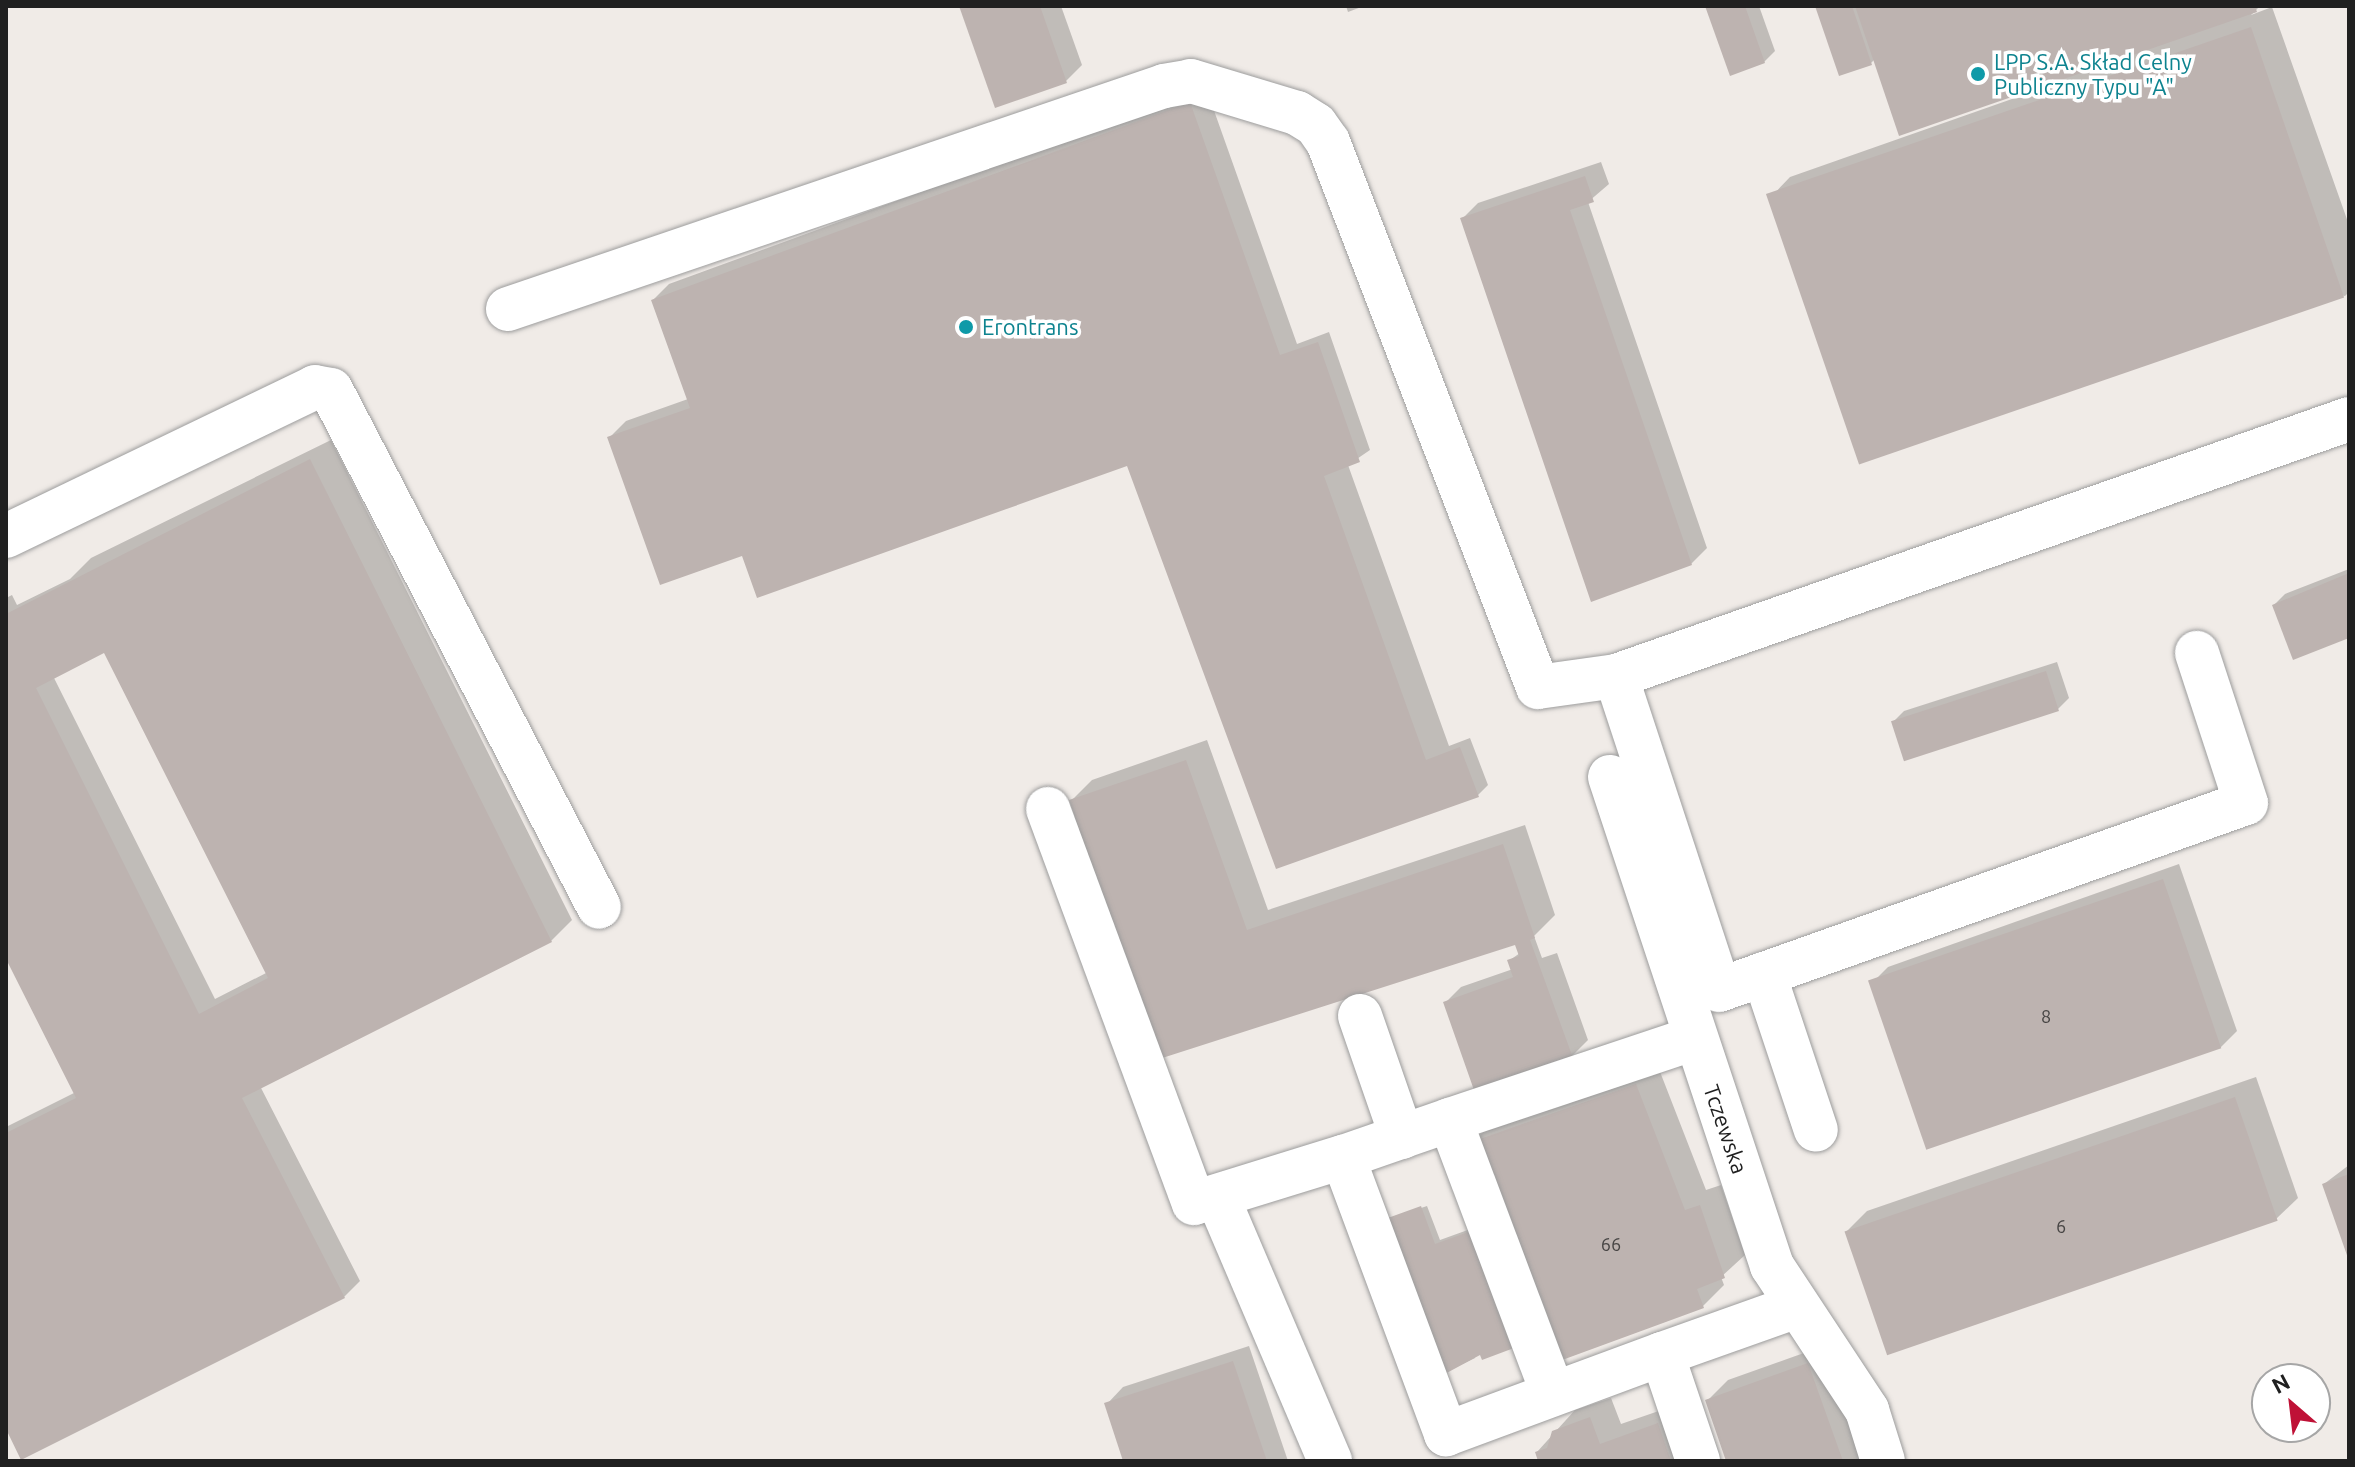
<!DOCTYPE html>
<meta charset="utf-8">
<style>
body{margin:0}
#map{position:relative;width:2355px;height:1467px;overflow:hidden;background:#f0ebe7;font-family:Ubuntu,sans-serif}
div>[style]{position:absolute}
[style*='--x']{left:calc(var(--x)*1px);top:calc(var(--y)*1px);width:calc(var(--w)*1px);rotate:calc(var(--a)*1deg)}
.shadow>*{inset:0;background:#0003}
.building>*{inset:0;background:#bdb3b0;transform-origin:0 0}
.roads{filter:drop-shadow(0 0 2px #9d9d9d) drop-shadow(0 0 2px #9d9d9d)}
.minor>*{height:44px;margin:-22px;padding:0 22px;transform-origin:22px;border-radius:22px;background:#fff}
.dots>*{width:22px;height:22px;translate:-50% -50%;box-sizing:border-box;border:4px solid #fff;border-radius:50%}
span{translate:-50% -50%;white-space:nowrap;text-align:center;line-height:1.15;-webkit-text-stroke:7px #fff;paint-order:stroke}
.number-label{font-size:18px;color:#474544}
.number-label span{-webkit-text-stroke-width:0}
.culture-label{font-size:22px;color:#0d838f}
.left{translate:0 -50%;text-align:left}
.street-label{font-size:22px;color:#202020}
.frame{position:absolute;inset:0;border:8px solid #202020;pointer-events:none}
.north{position:absolute;left:2251px;top:1363px;width:80px;height:80px;box-sizing:border-box;background:#fff;border:2px solid #a6a6a6;border-radius:50%;rotate:332deg;font-size:22px;font-weight:700;line-height:32px;text-align:center;color:#202020}
.north::after{content:'';display:block;margin:auto;width:28px;height:36px;background:#bf1136;clip-path:polygon(50% 0,100% 100%,50% 72%,0 100%)}
</style>
<div id="map">
<div class="shadow">
<i style="clip-path:polygon(961px 6px,1061px 6px,1082px 65px,1066px 81px)"></i>
<i style="clip-path:polygon(1346px 6px,1364px 6px,1348px 12px)"></i>
<i style="clip-path:polygon(1707px 6px,1759px 6px,1775px 51px,1764px 62px)"></i>
<i style="clip-path:polygon(1817px 6px,2260px 6px,2251px 15px,2272px 7px,2349px 225px,2349px 292px,2345px 296px,1769px 199px,1790px 177px,2052px 85px,1875px 59px,1871px 63px)"></i>
<i style="clip-path:polygon(1206px 88px,1297px 344px,1329px 332px,1370px 450px,1348px 465px,1449px 746px,1470px 738px,1488px 785px,1477px 796px,1277px 866px,1136px 459px,744px 553px,610px 437px,626px 421px,688px 399px,653px 300px,669px 284px)"></i>
<i style="clip-path:polygon(1601px 162px,1609px 184px,1588px 202px,1707px 548px,1691px 564px,1462px 219px,1478px 203px)"></i>
<i style="clip-path:polygon(evenodd,331px 440px,572px 920px,551px 941px,260px 1086px,360px 1281px,344px 1297px,6px 1425px,6px 1127px,76px 1092px,6px 954px,6px 598px,12px 595px,17px 605px,70px 579px,91px 558px,331px 440px,105px 649px,268px 972px,215px 999px,53px 676px,105px 649px)"></i>
<i style="clip-path:polygon(2349px 569px,2349px 636px,2274px 605px,2285px 594px)"></i>
<i style="clip-path:polygon(2057px 662px,2069px 698px,2058px 709px,1893px 722px,1904px 711px)"></i>
<i style="clip-path:polygon(1207px 740px,1268px 910px,1525px 825px,1555px 915px,1534px 936px,1542px 958px,1557px 953px,1588px 1040px,1572px 1056px,1445px 1003px,1461px 987px,1513px 969px,1510px 960px,1520px 953px,1523px 940px,1157px 1058px,1071px 801px,1092px 780px)"></i>
<i style="clip-path:polygon(2179px 864px,2237px 1031px,2221px 1047px,1872px 983px,1888px 967px)"></i>
<i style="clip-path:polygon(1657px 1064px,1706px 1190px,1721px 1185px,1745px 1255px,1721px 1277px,1724px 1285px,1703px 1306px,1555px 1360px,1472px 1143px,1493px 1122px)"></i>
<i style="clip-path:polygon(2256px 1077px,2298px 1198px,2276px 1219px,1846px 1232px,1867px 1211px)"></i>
<i style="clip-path:polygon(2349px 1165px,2349px 1256px,2324px 1184px)"></i>
<i style="clip-path:polygon(1427px 1206px,1440px 1240px,1476px 1227px,1475px 1358px,1444px 1373px,1388px 1219px)"></i>
<i style="clip-path:polygon(1829px 1344px,1871px 1461px,1728px 1461px,1707px 1401px,1728px 1380px)"></i>
<i style="clip-path:polygon(1249px 1346px,1288px 1461px,1126px 1461px,1107px 1404px,1123px 1387px)"></i>
<i style="clip-path:polygon(1611px 1398px,1621px 1424px,1679px 1404px,1699px 1461px,1540px 1461px,1537px 1452px,1575px 1410px)"></i>
</div>
<div class="building">
<i style="clip-path:polygon(959px 6px,1040px 6px,1067px 83px,995px 108px)"></i>
<i style="clip-path:polygon(1705px 6px,1745px 6px,1765px 63px,1730px 76px)"></i>
<i style="clip-path:polygon(1815px 6px,1852px 6px,1872px 65px,1839px 76px)"></i>
<i style="clip-path:polygon(1855px 6px,2255px 6px,2257px 12px,1899px 136px)"></i>
<i style="left:2251px;top:27px;width:286px;height:513px;rotate:71deg"></i>
<i style="clip-path:polygon(1190px 102px,1280px 355px,1318px 342px,1360px 462px,1324px 476px,1426px 760px,1460px 747px,1479px 797px,1276px 869px,1127px 466px,757px 598px,742px 556px,660px 585px,607px 437px,690px 408px,651px 300px)"></i>
<i style="clip-path:polygon(1585px 176px,1594px 202px,1570px 210px,1692px 565px,1591px 602px,1460px 218px)"></i>
<i style="clip-path:polygon(evenodd,310px 459px,552px 942px,242px 1098px,345px 1298px,21px 1460px,6px 1429px,6px 1133px,76px 1098px,6px 959px,6px 614px,310px 459px,104px 653px,268px 978px,199px 1014px,36px 688px,104px 653px)"></i>
<i style="clip-path:polygon(2349px 573px,2349px 638px,2293px 660px,2272px 605px)"></i>
<i style="left:2046px;top:671px;width:42px;height:163px;rotate:72deg"></i>
<i style="clip-path:polygon(1186px 760px,1247px 930px,1503px 844px,1535px 938px,1530px 940px,1573px 1058px,1475px 1093px,1443px 1002px,1513px 977px,1507px 960px,1519px 956px,1515px 945px,1156px 1060px,1069px 800px)"></i>
<i style="left:2163px;top:879px;width:179px;height:312px;rotate:71deg"></i>
<i style="clip-path:polygon(1636px 1084px,1685px 1210px,1700px 1205px,1725px 1278px,1697px 1289px,1704px 1308px,1554px 1363px,1469px 1143px)"></i>
<i style="left:2235px;top:1097px;width:131px;height:413px;rotate:71deg"></i>
<i style="clip-path:polygon(2349px 1174px,2349px 1261px,2322px 1184px)"></i>
<i style="clip-path:polygon(1421px 1206px,1435px 1244px,1471px 1231px,1514px 1348px,1482px 1360px,1480px 1355px,1443px 1375px,1385px 1219px)"></i>
<i style="clip-path:polygon(1233px 1361px,1267px 1461px,1123px 1461px,1104px 1403px)"></i>
<i style="clip-path:polygon(1808px 1363px,1843px 1461px,1726px 1461px,1705px 1400px)"></i>
<i style="clip-path:polygon(1590px 1417px,1600px 1444px,1658px 1423px,1671px 1461px,1538px 1461px,1535px 1452px,1547px 1448px,1552px 1431px)"></i>
</div>
<div class="roads">
<div class="minor">
<i style="--x:508;--y:309;--w:693;--a:-18.77"></i>
<i style="--x:1164;--y:86;--w:27;--a:-10"></i>
<i style="--x:1191;--y:81;--w:111;--a:16.8"></i>
<i style="--x:1297;--y:113;--w:22;--a:32"></i>
<i style="--x:1316;--y:125;--w:21;--a:55"></i>
<i style="--x:1328;--y:142;--w:584;--a:68.93"></i>
<i style="--x:1538;--y:687;--w:79;--a:-8"></i>
<i style="--x:1616;--y:676;--w:777;--a:-19.32"></i>
<i style="--x:6;--y:536;--w:343;--a:-25.7"></i>
<i style="--x:315;--y:387;--w:16;--a:11"></i>
<i style="--x:331;--y:390;--w:582;--a:62.6"></i>
<i style="--x:1616;--y:676;--w:330;--a:71.8"></i>
<i style="--x:1719;--y:990;--w:559;--a:-19.54"></i>
<i style="--x:2246;--y:803;--w:158;--a:-108.1"></i>
<i style="--x:1610;--y:777;--w:515;--a:71.67"></i>
<i style="--x:1772;--y:1266;--w:173;--a:56.6"></i>
<i style="--x:1867;--y:1410;--w:53;--a:72.6"></i>
<i style="--x:1048;--y:809;--w:420;--a:69.7"></i>
<i style="--x:1194;--y:1203;--w:156;--a:-17.2"></i>
<i style="--x:1343;--y:1157;--w:296;--a:69.6"></i>
<i style="--x:1446;--y:1434;--w:230;--a:-20.3"></i>
<i style="--x:1662;--y:1354;--w:113;--a:71.4"></i>
<i style="--x:1764;--y:974;--w:164;--a:71.6"></i>
<i style="--x:1360;--y:1016;--w:128;--a:70.9"></i>
<i style="--x:1450;--y:1120;--w:258;--a:-18.5"></i>
<i style="--x:1343;--y:1157;--w:113;--a:-19.1"></i>
<i style="--x:1450;--y:1120;--w:290;--a:69.4"></i>
<i style="--x:1218;--y:1198;--w:286;--a:66.9"></i>
<i style="--x:1662;--y:1354;--w:143;--a:-19.6"></i>
</div>
</div>
<div class="dots">
<i style="left:1978px;top:74px;background:#0f9aa8"></i>
<i style="left:966px;top:327px;background:#0f9aa8"></i>
</div>
<div class="number-label">
<span style="left:2046px;top:1016px">8</span>
<span style="left:2061px;top:1226px">6</span>
<span style="left:1611px;top:1244px">66</span>
</div>
<div class="culture-label">
<span class="left" style="left:1994px;top:74px">LPP S.A. Skład Celny<br>Publiczny Typu "A"</span>
<span class="left" style="left:982px;top:327px">Erontrans</span>
</div>
<div class="street-label">
<span style="left:1726px;top:1129px;rotate:71deg">Tczewska</span>
</div>
<div class="frame"></div>
<div class="north">N</div>
</div>
